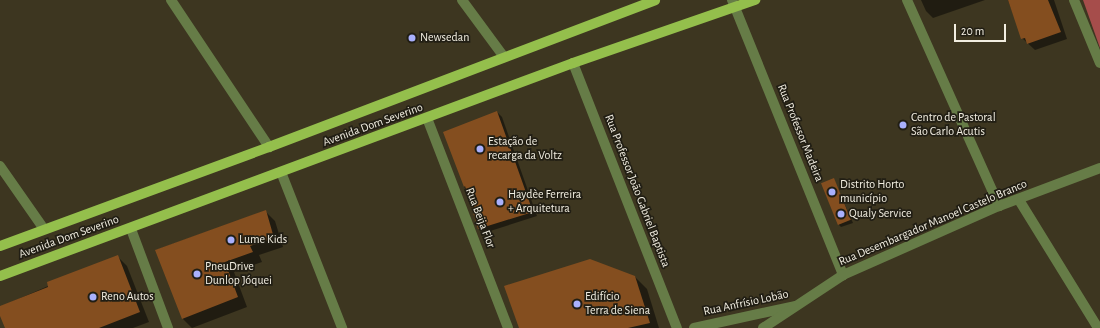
<!DOCTYPE html>
<meta charset="utf-8">
<style>
body{margin:0}
#map{position:relative;width:1100px;height:328px;overflow:hidden;background:#3d3620;font-family:"Alegreya Sans",sans-serif}
div>[style]{position:absolute}
[style*='--x']{left:calc(var(--x)*1px);top:calc(var(--y)*1px);width:calc(var(--w)*1px);rotate:calc(var(--a)*1deg)}
.forest>*{inset:0;background:#a64d4b}
.shadow>*{inset:0;background:#0007}
.building>*{inset:0;background:#844e1f;transform-origin:0 0}
.minor>*{height:10px;margin:-5px;padding:0 5px;transform-origin:5px;border-radius:5px;background:#667c47}
.major>*{height:10px;margin:-5px;padding:0 5px;transform-origin:5px;border-radius:5px;background:#94bf4c}
.dots>*{width:11px;height:11px;translate:-50% -50%;box-sizing:border-box;border:2px solid #211e14;border-radius:50%}
span{translate:-50% -50%;white-space:nowrap;text-align:center;line-height:1.15;-webkit-text-stroke:3.5px #211e14;paint-order:stroke}
.poi-label{font-size:12px;color:#f2eee1}
.left{translate:0 -50%;text-align:left}
.street-label{font-size:12px;color:#f2eee1}
.scale{position:absolute;left:954px;top:24px;width:52px;height:18px;box-sizing:border-box;border:2px solid #f2eee1;border-top:0;padding-left:5px;font-size:12px;line-height:14px;white-space:nowrap;color:#f2eee1;-webkit-text-stroke:3px #211e14;paint-order:stroke}
</style>
<div id="map">
<div class="forest">
<i style="clip-path:polygon(1083px 0,1100px 0,1100px 48px)"></i>
</div>
<div class="shadow">
<i style="clip-path:polygon(921px 0,985px 0,933px 18px,926px 11px)"></i>
<i style="clip-path:polygon(1008px 0,1054px 0,1067px 39px,1035px 50px,1022px 38px)"></i>
<i style="clip-path:polygon(497px 112px,502px 117px,537px 216px,484px 233px,479px 228px,464px 186px)"></i>
<i style="clip-path:polygon(834px 180px,853px 223px,841px 227px,839px 225px)"></i>
<i style="clip-path:polygon(265px 211px,275px 221px,283px 247px,259px 255px,262px 262px,234px 272px,247px 307px,192px 328px,183px 319px,156px 250px)"></i>
<i style="clip-path:polygon(117px 256px,127px 266px,149px 322px,133px 328px,6px 328px,0 307px)"></i>
<i style="clip-path:polygon(635px 277px,647px 289px,659px 328px,520px 328px)"></i>
</div>
<div class="building">
<i style="clip-path:polygon(1008px 0,1048px 0,1061px 32px,1027px 44px,1025px 38px,1021px 39px)"></i>
<i style="clip-path:polygon(497px 111px,533px 212px,478px 229px,465px 186px,464px 187px,443px 132px)"></i>
<i style="left:834px;top:178px;width:45px;height:14px;rotate:68deg"></i>
<i style="clip-path:polygon(266px 210px,274px 238px,250px 246px,253px 252px,225px 262px,238px 297px,182px 319px,155px 250px)"></i>
<i style="clip-path:polygon(118px 255px,140px 312px,99px 328px,5px 328px,0 316px,0 306px,48px 287px,47px 282px)"></i>
<i style="clip-path:polygon(590px 259px,635px 276px,650px 323px,628px 328px,519px 328px,504px 286px)"></i>
</div>
<div class="minor">
<i style="--x:171;--y:0;--w:177;--a:56.3"></i>
<i style="--x:462;--y:0;--w:71;--a:53.6"></i>
<i style="--x:732;--y:0;--w:297;--a:68"></i>
<i style="--x:907;--y:0;--w:226;--a:65.9"></i>
<i style="--x:1074;--y:0;--w:68;--a:67.6"></i>
<i style="--x:573;--y:63;--w:285;--a:68.6"></i>
<i style="--x:427;--y:118;--w:225;--a:68.9"></i>
<i style="--x:0;--y:166;--w:77;--a:55.1"></i>
<i style="--x:281;--y:172;--w:168;--a:68.6"></i>
<i style="--x:1019;--y:200;--w:150;--a:58.3"></i>
<i style="--x:131;--y:229;--w:106;--a:69.5"></i>
<i style="--x:694;--y:328;--w:103;--a:-12.3"></i>
<i style="--x:763;--y:328;--w:96;--a:-33.5"></i>
<i style="--x:843;--y:275;--w:171;--a:-23.9"></i>
<i style="--x:999;--y:206;--w:108;--a:-20.6"></i>
</div>
<div class="major">
<i style="--x:0;--y:246;--w:287;--a:-20.2"></i>
<i style="--x:269;--y:147;--w:413;--a:-20.8"></i>
<i style="--x:0;--y:276;--w:611;--a:-20.39"></i>
<i style="--x:573;--y:63;--w:193;--a:-19.1"></i>
</div>
<div class="dots">
<i style="left:412px;top:38px;background:#a9b0fc"></i>
<i style="left:903px;top:125px;background:#a9b0fc"></i>
<i style="left:480px;top:149px;background:#a9b0fc"></i>
<i style="left:832px;top:192px;background:#a9b0fc"></i>
<i style="left:500px;top:202px;background:#a9b0fc"></i>
<i style="left:841px;top:214px;background:#a9b0fc"></i>
<i style="left:231px;top:240px;background:#a9b0fc"></i>
<i style="left:197px;top:274px;background:#a9b0fc"></i>
<i style="left:93px;top:297px;background:#a9b0fc"></i>
<i style="left:577px;top:304px;background:#a9b0fc"></i>
</div>
<div class="poi-label">
<span class="left" style="left:420px;top:38px">Newsedan</span>
<span class="left" style="left:911px;top:125px">Centro de Pastoral<br>São Carlo Acutis</span>
<span class="left" style="left:488px;top:149px">Estação de<br>recarga da Voltz</span>
<span class="left" style="left:840px;top:192px">Distrito Horto<br>município</span>
<span class="left" style="left:508px;top:202px">Haydèe Ferreira<br>+ Arquitetura</span>
<span class="left" style="left:849px;top:214px">Qualy Service</span>
<span class="left" style="left:239px;top:240px">Lume Kids</span>
<span class="left" style="left:205px;top:274px">PneuDrive<br>Dunlop Jóquei</span>
<span class="left" style="left:101px;top:297px">Reno Autos</span>
<span class="left" style="left:585px;top:304px">Edifício<br>Terra de Siena</span>
</div>
<div class="street-label">
<span style="left:373px;top:125px;rotate:-20deg">Avenida Dom Severino</span>
<span style="left:800px;top:133px;rotate:68deg">Rua Professor Madeira</span>
<span style="left:637px;top:191px;rotate:69deg">Rua Professor João Gabriel Baptista</span>
<span style="left:480px;top:218px;rotate:69deg">Rua Beija Flor</span>
<span style="left:933px;top:223px;rotate:-23deg">Rua Desembargador Manoel Castelo Branco</span>
<span style="left:69px;top:237px;rotate:-20deg">Avenida Dom Severino</span>
<span style="left:746px;top:303px;rotate:-12deg">Rua Anfrísio Lobão</span>
</div>
<div class="scale">20 m</div>
</div>
